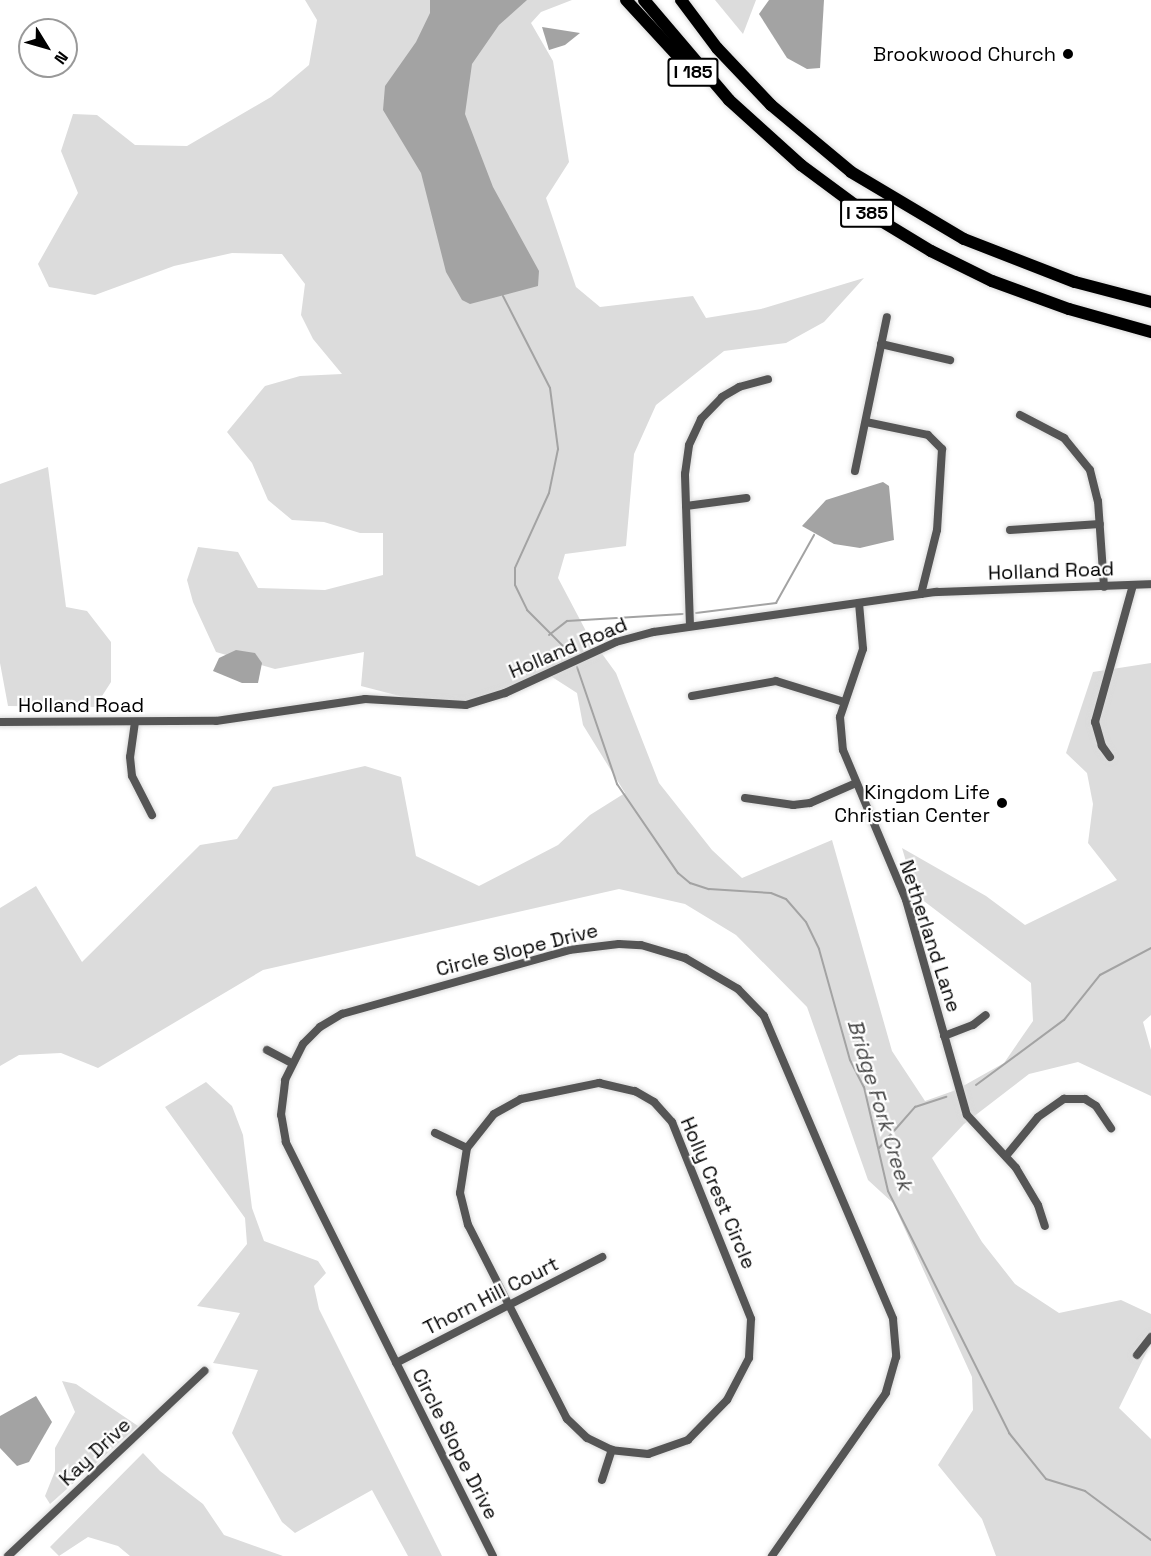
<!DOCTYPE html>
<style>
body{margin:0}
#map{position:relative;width:1151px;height:1556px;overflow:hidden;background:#fff;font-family:"Space Grotesk",sans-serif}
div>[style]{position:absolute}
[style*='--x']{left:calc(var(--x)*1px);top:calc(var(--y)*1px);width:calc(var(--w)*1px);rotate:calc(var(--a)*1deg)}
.green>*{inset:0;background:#dcdcdc}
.water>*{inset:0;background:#a3a3a3}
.stream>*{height:2px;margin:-1px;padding:0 1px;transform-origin:1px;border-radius:1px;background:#a3a3a3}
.roads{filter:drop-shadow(0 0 2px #dbdbdb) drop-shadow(0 0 2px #dbdbdb)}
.minor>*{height:8px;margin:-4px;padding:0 4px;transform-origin:4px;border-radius:4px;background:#555}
.highway>*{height:12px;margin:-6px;padding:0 6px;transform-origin:6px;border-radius:6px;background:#000}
.dots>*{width:16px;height:16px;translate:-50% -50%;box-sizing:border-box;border:3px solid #fff;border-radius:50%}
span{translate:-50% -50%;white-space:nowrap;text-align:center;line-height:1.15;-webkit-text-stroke:4.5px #fff;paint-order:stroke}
.shield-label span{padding:2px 4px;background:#fff;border:2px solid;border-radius:4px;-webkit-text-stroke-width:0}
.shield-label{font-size:18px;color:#000;font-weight:700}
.poi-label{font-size:20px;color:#000}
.right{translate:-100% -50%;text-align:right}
.street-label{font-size:20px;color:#000}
.water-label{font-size:21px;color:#444;font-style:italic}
.north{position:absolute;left:18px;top:18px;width:60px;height:60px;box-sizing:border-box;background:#fff;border:2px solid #999;border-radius:50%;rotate:127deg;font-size:16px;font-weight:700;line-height:24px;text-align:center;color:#000}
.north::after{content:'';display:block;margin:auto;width:21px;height:27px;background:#000;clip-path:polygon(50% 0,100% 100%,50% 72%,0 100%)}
</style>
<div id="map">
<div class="green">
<i style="clip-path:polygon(305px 0,572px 0,541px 12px,531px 23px,553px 61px,569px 162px,546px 198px,576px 287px,600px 307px,693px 296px,706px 318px,761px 309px,864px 278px,824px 322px,786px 343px,724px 351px,656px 405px,634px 454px,626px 546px,565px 554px,558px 578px,587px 633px,616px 673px,659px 783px,712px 850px,742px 878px,832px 840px,892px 1051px,925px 1101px,956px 1090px,1004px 1063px,1033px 1021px,1031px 983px,916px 895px,902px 848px,986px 896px,1025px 925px,1117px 880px,1088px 843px,1093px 804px,1087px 773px,1066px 753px,1093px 672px,1151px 663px,1151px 1015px,1143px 1022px,1151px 1050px,1151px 1096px,1078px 1062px,1029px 1074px,964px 1124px,932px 1158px,982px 1242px,1015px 1284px,1059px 1313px,1121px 1300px,1151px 1314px,1151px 1343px,1119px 1408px,1151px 1439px,1151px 1556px,996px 1556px,982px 1519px,938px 1465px,973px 1410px,972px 1377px,893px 1203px,868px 1180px,807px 1007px,736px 935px,685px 904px,619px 889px,263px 970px,98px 1068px,61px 1053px,19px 1055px,0 1066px,0 908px,36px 886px,82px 962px,200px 845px,237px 839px,273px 787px,365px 766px,401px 777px,416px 856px,479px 886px,558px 845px,590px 815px,625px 793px,583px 725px,577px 693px,549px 675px,489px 702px,419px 701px,361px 686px,364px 652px,275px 669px,216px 652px,193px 602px,187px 580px,198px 547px,238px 552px,258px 588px,325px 590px,383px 575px,383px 533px,360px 533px,324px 522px,292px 520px,268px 500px,252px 463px,227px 432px,265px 386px,300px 376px,342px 374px,313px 339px,301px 315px,305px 284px,282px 254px,232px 253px,174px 266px,95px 295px,49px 287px,38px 264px,78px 193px,61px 151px,73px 114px,97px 115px,135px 145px,187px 146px,271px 97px,309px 65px,317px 20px)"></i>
<i style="clip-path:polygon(715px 0,756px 0,743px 34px)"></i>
<i style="clip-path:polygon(48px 467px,66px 607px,87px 611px,111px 642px,111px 682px,95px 707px,8px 706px,0 663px,0 484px)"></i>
<i style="clip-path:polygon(206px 1082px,232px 1106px,243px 1135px,252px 1208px,264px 1241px,318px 1261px,326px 1273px,314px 1286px,319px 1309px,442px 1556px,408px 1556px,372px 1490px,295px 1533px,282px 1522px,232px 1433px,258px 1370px,213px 1363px,240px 1313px,197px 1306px,247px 1244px,245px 1218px,165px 1107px)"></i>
<i style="clip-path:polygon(62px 1381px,76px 1384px,138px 1426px,50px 1504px,45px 1496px,55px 1471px,55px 1448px,75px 1412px)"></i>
<i style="clip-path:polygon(143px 1453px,160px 1471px,203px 1504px,224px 1535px,283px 1556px,130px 1556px,118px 1546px,88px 1537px,59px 1556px,50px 1547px)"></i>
</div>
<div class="water">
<i style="clip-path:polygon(430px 0,527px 0,499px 25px,472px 64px,465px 114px,493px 187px,539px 271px,538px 286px,470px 304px,462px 300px,446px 272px,421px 173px,383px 110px,385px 86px,416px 42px,430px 13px)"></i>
<i style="clip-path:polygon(769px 0,824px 0,820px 68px,807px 69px,787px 58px,759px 14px)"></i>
<i style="clip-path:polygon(542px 27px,580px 33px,565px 45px,549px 50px)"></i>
<i style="clip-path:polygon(883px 482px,889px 486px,894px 540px,860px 548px,834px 544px,802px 526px,826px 500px)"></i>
<i style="clip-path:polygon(236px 650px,255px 653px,262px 663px,258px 683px,242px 683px,213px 671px,219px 658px)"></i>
<i style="clip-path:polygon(36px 1396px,52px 1422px,29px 1462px,17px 1466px,0 1448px,0 1416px)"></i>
</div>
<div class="stream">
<i style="--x:503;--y:296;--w:103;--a:62.9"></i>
<i style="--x:550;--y:388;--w:62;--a:82.5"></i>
<i style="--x:558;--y:449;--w:45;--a:101.6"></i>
<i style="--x:549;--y:493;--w:82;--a:114.4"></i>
<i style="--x:515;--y:568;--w:17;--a:90"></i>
<i style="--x:515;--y:585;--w:28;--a:64"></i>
<i style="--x:527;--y:610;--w:62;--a:45"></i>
<i style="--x:696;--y:613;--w:81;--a:-7.1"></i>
<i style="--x:776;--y:603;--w:78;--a:-60.8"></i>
<i style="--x:549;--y:635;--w:23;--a:-38"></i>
<i style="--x:567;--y:621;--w:116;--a:-3.5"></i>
<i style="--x:577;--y:667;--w:124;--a:71.1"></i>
<i style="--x:617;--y:784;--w:108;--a:55.6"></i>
<i style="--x:678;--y:873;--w:16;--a:40"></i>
<i style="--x:690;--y:883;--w:20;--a:18"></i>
<i style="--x:709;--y:889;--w:62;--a:3.7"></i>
<i style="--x:771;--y:893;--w:16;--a:22"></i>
<i style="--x:786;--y:899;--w:30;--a:49"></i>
<i style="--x:806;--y:922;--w:30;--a:64"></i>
<i style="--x:819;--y:949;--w:115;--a:74.4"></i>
<i style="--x:850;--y:1060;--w:30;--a:63"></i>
<i style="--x:864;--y:1087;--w:107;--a:77"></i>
<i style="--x:888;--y:1191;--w:271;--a:63.4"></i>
<i style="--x:1009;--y:1433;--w:59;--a:51.2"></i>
<i style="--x:1046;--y:1479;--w:41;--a:17.1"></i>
<i style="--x:1085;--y:1491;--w:82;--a:36.6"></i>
<i style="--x:976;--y:1085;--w:109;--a:-36.5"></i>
<i style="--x:1064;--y:1020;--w:58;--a:-51.3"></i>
<i style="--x:1100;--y:975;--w:58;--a:-27.9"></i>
<i style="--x:879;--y:1148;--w:55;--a:-48.7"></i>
<i style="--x:915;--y:1107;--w:33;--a:-18"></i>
</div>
<div class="roads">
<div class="minor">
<i style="--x:881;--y:344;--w:71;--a:13.1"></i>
<i style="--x:1020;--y:415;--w:50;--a:27.6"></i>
<i style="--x:1064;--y:438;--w:41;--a:50.9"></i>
<i style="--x:1090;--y:470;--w:32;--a:76"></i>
<i style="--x:1098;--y:501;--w:86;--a:86"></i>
<i style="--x:866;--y:422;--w:63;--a:11.8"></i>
<i style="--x:928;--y:435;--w:20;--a:45"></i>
<i style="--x:942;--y:449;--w:81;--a:93.5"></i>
<i style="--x:937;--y:530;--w:66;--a:104"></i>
<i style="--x:855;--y:471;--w:157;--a:-78.3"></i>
<i style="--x:686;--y:506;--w:61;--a:-7.6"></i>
<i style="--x:1010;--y:530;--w:90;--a:-3.8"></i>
<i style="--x:859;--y:603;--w:46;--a:85"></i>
<i style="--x:863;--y:649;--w:72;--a:108.7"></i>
<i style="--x:840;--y:717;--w:33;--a:85"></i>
<i style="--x:843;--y:750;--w:163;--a:67.2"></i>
<i style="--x:906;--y:900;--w:223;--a:74.2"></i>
<i style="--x:967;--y:1115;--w:72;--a:47.2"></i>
<i style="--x:1016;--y:1168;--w:43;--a:59.3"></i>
<i style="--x:1038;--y:1205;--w:22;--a:72"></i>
<i style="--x:690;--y:626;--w:152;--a:-91.9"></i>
<i style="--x:685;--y:474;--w:29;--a:-82"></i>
<i style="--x:689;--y:445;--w:29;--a:-65"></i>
<i style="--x:701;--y:419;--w:30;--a:-46"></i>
<i style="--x:722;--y:397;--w:20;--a:-30"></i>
<i style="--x:739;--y:387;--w:30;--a:-15"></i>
<i style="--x:692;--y:696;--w:85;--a:-10.1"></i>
<i style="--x:776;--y:681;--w:71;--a:17.2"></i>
<i style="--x:0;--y:722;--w:216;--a:-0.3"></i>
<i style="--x:216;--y:721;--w:151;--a:-8.4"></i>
<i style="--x:365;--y:699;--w:101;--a:3.4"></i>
<i style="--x:466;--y:705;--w:41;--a:-17.1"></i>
<i style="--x:505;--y:693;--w:122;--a:-24.7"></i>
<i style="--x:616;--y:642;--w:39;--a:-15"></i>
<i style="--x:654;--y:632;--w:285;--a:-8.1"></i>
<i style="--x:936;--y:592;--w:215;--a:-2.1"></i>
<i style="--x:135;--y:722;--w:35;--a:98"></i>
<i style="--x:130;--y:757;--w:19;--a:84"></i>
<i style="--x:132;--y:776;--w:44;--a:62.9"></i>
<i style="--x:1110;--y:757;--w:14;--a:-126"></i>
<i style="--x:1102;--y:746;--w:25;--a:-106"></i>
<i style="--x:1095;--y:722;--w:142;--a:-74.5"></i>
<i style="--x:745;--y:798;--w:49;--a:8.3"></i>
<i style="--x:793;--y:805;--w:17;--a:-7"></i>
<i style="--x:810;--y:803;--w:50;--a:-23.5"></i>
<i style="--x:944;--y:1036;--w:31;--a:-21"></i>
<i style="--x:973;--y:1025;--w:16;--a:-38"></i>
<i style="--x:267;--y:1050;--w:27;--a:28"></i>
<i style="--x:599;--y:1083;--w:37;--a:13"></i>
<i style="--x:635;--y:1091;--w:22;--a:30"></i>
<i style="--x:654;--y:1102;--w:27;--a:48"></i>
<i style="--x:672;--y:1122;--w:212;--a:68.1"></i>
<i style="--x:751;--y:1319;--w:39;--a:93"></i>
<i style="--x:749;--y:1358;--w:47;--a:117.6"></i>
<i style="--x:727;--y:1400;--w:56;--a:134.3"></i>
<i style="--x:688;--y:1440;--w:42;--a:160.7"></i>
<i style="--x:648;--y:1454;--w:36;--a:-174"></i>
<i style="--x:612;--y:1450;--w:28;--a:-154"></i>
<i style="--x:587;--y:1438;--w:28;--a:-136"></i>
<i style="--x:567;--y:1419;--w:218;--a:-117"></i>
<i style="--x:468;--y:1225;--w:33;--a:-104"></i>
<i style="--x:460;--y:1193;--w:46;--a:-81.2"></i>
<i style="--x:467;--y:1148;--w:43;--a:-51.5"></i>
<i style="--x:494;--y:1114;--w:31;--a:-29"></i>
<i style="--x:521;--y:1099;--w:80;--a:-11.6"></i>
<i style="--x:435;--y:1133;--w:35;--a:25"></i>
<i style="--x:1006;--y:1156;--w:50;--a:-50.6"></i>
<i style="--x:1038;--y:1117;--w:32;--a:-35"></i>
<i style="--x:1064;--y:1099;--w:21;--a:0"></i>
<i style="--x:1085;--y:1099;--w:13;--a:32"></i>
<i style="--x:1096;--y:1106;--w:27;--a:56"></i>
<i style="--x:1137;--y:1355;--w:23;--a:-52"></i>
<i style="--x:396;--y:1363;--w:232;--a:-27.2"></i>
<i style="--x:602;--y:1480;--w:32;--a:-72"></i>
<i style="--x:8;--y:1556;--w:270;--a:-43.3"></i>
<i style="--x:493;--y:1556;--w:463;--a:-116.6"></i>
<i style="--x:286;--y:1142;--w:27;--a:-100"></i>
<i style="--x:281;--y:1115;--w:35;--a:-83"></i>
<i style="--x:285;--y:1080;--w:40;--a:-63.4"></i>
<i style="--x:303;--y:1044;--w:24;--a:-45"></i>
<i style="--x:320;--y:1027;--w:26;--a:-31"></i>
<i style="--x:342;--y:1014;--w:236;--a:-15.7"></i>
<i style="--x:569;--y:950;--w:50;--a:-6.8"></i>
<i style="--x:619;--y:944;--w:22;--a:3"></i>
<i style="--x:641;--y:945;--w:46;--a:16.5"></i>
<i style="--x:685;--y:958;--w:61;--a:30.3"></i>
<i style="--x:738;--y:989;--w:37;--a:46"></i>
<i style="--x:764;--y:1016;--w:329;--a:66.9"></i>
<i style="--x:893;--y:1319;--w:38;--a:85"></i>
<i style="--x:896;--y:1357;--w:37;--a:106"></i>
<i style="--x:886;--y:1393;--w:199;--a:125"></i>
</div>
<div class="highway">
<i style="--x:626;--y:0;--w:88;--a:47.3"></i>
<i style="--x:644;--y:0;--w:131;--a:49.6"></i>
<i style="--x:729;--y:100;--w:97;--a:42.1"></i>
<i style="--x:801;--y:165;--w:67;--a:36.5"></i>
<i style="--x:855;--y:205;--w:89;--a:31.2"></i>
<i style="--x:931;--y:251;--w:68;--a:26.2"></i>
<i style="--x:992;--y:281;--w:82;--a:20"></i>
<i style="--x:1069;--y:309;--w:85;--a:15.7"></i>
<i style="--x:681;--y:0;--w:60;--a:53.1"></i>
<i style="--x:717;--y:48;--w:79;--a:46.5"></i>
<i style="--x:771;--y:105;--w:104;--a:39.9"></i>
<i style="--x:851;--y:172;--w:131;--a:30.7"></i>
<i style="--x:964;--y:239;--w:119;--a:21.2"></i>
<i style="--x:1075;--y:282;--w:79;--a:14.7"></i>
</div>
</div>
<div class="dots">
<i style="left:1068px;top:54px;background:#000"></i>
<i style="left:1002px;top:803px;background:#000"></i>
</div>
<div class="shield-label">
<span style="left:693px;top:72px">I 185</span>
<span style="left:867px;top:213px">I 385</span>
</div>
<div class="poi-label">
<span class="right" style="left:1056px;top:54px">Brookwood Church</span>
<span class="right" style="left:990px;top:804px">Kingdom Life<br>Christian Center</span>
</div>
<div class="street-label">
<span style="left:1051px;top:571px;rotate:-2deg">Holland Road</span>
<span style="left:568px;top:648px;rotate:-23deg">Holland Road</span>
<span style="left:81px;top:705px">Holland Road</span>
<span style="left:930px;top:936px;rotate:72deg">Netherland Lane</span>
<span style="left:517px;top:950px;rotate:-14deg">Circle Slope Drive</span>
<span style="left:718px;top:1193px;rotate:67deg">Holly Crest Circle</span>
<span style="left:491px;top:1296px;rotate:-27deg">Thorn Hill Court</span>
<span style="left:455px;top:1444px;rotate:63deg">Circle Slope Drive</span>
<span style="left:95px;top:1452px;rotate:-43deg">Kay Drive</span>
</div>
<div class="water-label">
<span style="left:880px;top:1105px;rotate:73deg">Bridge Fork Creek</span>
</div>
<div class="north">N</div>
</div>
